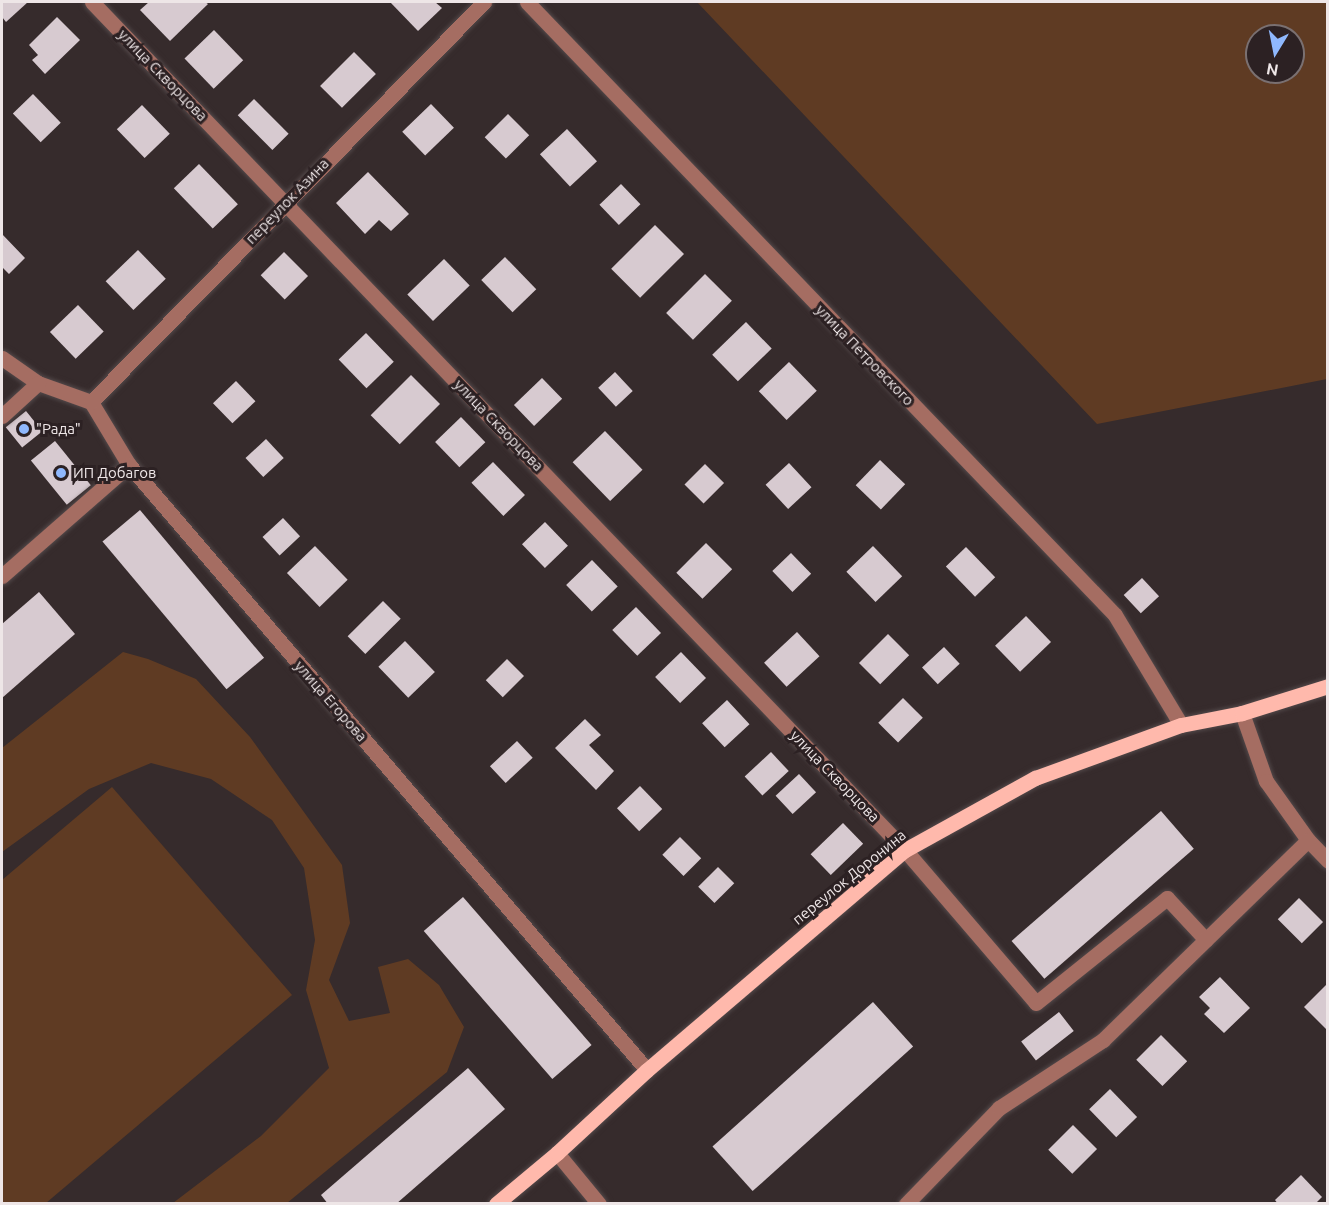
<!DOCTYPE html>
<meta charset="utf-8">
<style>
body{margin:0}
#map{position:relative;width:1329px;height:1205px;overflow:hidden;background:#362b2c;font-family:Ubuntu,sans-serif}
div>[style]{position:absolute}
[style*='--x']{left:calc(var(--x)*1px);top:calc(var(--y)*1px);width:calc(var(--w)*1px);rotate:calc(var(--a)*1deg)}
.green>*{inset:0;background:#5f3b23}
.building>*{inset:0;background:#d7cad0;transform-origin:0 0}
.roads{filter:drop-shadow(0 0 2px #53494a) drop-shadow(0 0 2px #53494a)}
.minor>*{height:15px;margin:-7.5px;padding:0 7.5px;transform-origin:7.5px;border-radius:7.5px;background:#a56d62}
.major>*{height:15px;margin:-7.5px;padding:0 7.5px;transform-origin:7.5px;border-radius:7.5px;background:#ffb9ac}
.dots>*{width:16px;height:16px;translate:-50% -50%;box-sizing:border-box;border:3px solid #2c2123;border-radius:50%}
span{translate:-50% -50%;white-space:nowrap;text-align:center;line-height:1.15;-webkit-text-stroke:6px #2c2123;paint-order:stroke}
.street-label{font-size:15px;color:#eee6e7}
.poi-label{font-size:15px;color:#eee6e7}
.left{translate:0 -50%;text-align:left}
.frame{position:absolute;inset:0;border:3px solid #eee6e7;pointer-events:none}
.north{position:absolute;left:1245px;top:24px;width:60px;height:60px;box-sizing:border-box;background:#2c2123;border:2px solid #7a7071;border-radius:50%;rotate:190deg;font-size:16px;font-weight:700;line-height:24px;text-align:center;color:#eee6e7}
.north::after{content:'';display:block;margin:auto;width:21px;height:27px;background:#8fb8fd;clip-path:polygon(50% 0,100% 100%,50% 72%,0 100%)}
</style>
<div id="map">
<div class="green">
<i style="clip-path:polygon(evenodd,697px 2px,1327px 2px,1327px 379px,1097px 424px,697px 2px,1257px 36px,1293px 36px,1293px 72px,1257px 72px,1257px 36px)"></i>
<i style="clip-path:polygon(123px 652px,148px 659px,196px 679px,250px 737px,342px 865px,350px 923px,329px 980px,349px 1021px,390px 1013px,378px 967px,408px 959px,439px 985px,464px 1027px,447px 1072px,287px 1203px,173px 1203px,261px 1136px,329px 1068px,306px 990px,315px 940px,304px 868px,272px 820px,211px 779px,151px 763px,89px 789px,2px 852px,2px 748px)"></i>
<i style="clip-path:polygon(112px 787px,292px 995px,46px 1203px,2px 1203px,2px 880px)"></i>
</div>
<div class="building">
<i style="clip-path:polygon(2px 2px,28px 2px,6px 22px,2px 17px)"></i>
<i style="clip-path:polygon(149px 2px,205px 2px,208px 4px,170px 41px,140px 10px)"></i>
<i style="clip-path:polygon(390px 2px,435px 2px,442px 8px,418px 31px)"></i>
<i style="clip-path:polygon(57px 17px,80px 40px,45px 74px,32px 60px,38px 55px,29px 45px)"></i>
<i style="left:214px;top:30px;width:42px;height:41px;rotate:46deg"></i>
<i style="left:354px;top:52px;width:31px;height:48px;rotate:45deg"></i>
<i style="left:33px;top:94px;width:40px;height:28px;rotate:46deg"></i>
<i style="left:254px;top:99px;width:49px;height:23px;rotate:45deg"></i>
<i style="left:431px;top:104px;width:33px;height:40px;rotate:46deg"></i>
<i style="left:142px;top:105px;width:40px;height:35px;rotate:46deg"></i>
<i style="left:508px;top:114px;width:30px;height:33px;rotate:45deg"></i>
<i style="left:567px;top:129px;width:44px;height:37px;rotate:47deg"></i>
<i style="left:199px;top:164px;width:56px;height:35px;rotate:46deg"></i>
<i style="clip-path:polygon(368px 172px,409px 214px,391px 231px,379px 220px,365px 234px,336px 203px)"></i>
<i style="left:621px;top:184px;width:28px;height:30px;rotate:46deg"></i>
<i style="left:655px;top:225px;width:41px;height:62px;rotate:45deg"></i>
<i style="clip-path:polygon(2px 234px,25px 258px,9px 274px,3px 268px,2px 270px)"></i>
<i style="left:138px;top:250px;width:40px;height:45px;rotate:46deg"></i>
<i style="left:284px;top:252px;width:34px;height:33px;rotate:45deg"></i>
<i style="left:505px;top:257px;width:45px;height:33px;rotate:46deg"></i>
<i style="left:444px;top:259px;width:37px;height:51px;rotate:46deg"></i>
<i style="left:705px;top:274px;width:38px;height:55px;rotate:45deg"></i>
<i style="left:78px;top:305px;width:37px;height:39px;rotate:46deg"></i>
<i style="left:746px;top:322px;width:37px;height:47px;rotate:46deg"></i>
<i style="left:366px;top:333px;width:40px;height:38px;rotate:46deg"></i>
<i style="left:789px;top:362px;width:40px;height:42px;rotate:46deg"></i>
<i style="left:615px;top:372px;width:26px;height:23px;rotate:47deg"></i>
<i style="left:411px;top:375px;width:41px;height:57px;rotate:45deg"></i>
<i style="left:542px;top:378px;width:29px;height:39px;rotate:46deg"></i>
<i style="left:236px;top:381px;width:28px;height:32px;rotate:46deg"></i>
<i style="left:26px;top:411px;width:26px;height:26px;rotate:51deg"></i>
<i style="left:461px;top:417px;width:35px;height:36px;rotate:46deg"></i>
<i style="left:605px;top:431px;width:54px;height:45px;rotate:46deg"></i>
<i style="left:266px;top:439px;width:26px;height:28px;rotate:47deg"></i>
<i style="left:55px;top:441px;width:57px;height:31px;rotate:51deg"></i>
<i style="left:880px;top:460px;width:35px;height:35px;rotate:44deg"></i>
<i style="left:493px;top:462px;width:46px;height:30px;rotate:46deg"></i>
<i style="left:789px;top:463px;width:33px;height:32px;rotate:47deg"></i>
<i style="left:705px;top:464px;width:27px;height:29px;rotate:45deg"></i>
<i style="left:140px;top:510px;width:193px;height:49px;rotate:50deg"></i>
<i style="left:283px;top:518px;width:25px;height:28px;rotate:47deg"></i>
<i style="left:545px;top:522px;width:33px;height:32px;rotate:46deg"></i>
<i style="left:706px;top:543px;width:37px;height:42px;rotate:45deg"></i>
<i style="left:315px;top:546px;width:47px;height:39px;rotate:46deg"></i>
<i style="left:873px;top:546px;width:42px;height:37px;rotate:46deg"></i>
<i style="left:966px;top:547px;width:42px;height:28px;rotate:46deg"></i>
<i style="left:791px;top:553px;width:29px;height:26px;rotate:46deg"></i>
<i style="left:592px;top:560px;width:37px;height:36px;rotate:46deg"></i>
<i style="left:1142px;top:578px;width:25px;height:25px;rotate:47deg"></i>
<i style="clip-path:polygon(39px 592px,75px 634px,2px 698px,2px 624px)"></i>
<i style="left:383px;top:601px;width:25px;height:50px;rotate:45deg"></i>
<i style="left:636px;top:607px;width:36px;height:33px;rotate:46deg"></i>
<i style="left:1026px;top:616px;width:36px;height:43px;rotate:46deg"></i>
<i style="left:797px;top:632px;width:33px;height:45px;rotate:47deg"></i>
<i style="left:888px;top:634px;width:30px;height:41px;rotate:45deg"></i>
<i style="left:405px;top:641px;width:43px;height:37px;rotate:46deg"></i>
<i style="left:944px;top:647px;width:23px;height:30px;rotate:47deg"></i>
<i style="left:681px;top:652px;width:36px;height:36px;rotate:46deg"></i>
<i style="left:507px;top:659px;width:24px;height:30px;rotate:45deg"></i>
<i style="left:903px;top:698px;width:28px;height:35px;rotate:45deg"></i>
<i style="left:727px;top:700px;width:33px;height:34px;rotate:47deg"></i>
<i style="clip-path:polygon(585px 719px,601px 735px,589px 745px,614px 771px,596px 790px,555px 748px)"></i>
<i style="left:517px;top:741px;width:23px;height:37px;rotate:47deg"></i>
<i style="left:771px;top:752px;width:26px;height:36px;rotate:47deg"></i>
<i style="left:799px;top:774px;width:25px;height:32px;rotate:47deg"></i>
<i style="left:640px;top:786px;width:32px;height:32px;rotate:46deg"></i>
<i style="left:1161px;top:811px;width:50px;height:198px;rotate:49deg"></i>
<i style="left:843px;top:823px;width:29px;height:45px;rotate:46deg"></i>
<i style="left:680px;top:837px;width:30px;height:25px;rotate:45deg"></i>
<i style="left:718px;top:867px;width:23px;height:28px;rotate:45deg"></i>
<i style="left:463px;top:897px;width:196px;height:52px;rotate:49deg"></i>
<i style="left:1299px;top:898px;width:34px;height:30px;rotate:45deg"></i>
<i style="clip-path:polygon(1220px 977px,1250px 1008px,1224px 1033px,1204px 1014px,1210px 1008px,1199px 997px)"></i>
<i style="clip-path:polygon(1328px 983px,1328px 1031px,1304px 1007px)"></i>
<i style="left:873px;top:1002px;width:60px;height:216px;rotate:48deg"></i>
<i style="left:1059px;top:1012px;width:24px;height:48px;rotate:52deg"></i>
<i style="left:1161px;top:1035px;width:37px;height:35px;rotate:45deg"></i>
<i style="clip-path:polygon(468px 1068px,505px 1109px,396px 1204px,328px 1204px,321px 1195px)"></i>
<i style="left:1110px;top:1089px;width:39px;height:29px;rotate:46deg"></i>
<i style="left:1073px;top:1125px;width:34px;height:35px;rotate:45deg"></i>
<i style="clip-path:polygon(1301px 1175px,1322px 1197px,1315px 1204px,1278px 1204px,1275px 1200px)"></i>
</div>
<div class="roads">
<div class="minor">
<i style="--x:92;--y:2;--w:1175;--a:46.21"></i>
<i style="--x:905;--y:850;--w:201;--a:49.4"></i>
<i style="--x:1036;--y:1003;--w:168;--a:-38.7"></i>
<i style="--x:1167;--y:898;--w:57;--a:47.1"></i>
<i style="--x:527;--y:2;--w:849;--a:46.19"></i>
<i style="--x:1115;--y:615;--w:128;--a:59"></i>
<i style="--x:2;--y:358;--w:44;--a:34.8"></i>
<i style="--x:38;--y:383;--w:56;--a:19.7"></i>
<i style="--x:91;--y:402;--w:74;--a:58.9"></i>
<i style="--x:129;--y:465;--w:796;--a:49.43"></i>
<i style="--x:91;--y:402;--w:561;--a:-45.51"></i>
<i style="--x:2;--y:416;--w:49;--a:-42.5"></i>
<i style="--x:2;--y:576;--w:169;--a:-41.2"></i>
<i style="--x:1242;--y:713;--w:72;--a:70.6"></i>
<i style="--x:1266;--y:781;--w:72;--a:54.6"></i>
<i style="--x:1308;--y:840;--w:29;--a:46"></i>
<i style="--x:557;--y:1153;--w:66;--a:50.5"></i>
<i style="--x:906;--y:1204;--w:134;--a:-45.9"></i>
<i style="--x:999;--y:1108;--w:124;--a:-33.2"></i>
<i style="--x:1103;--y:1040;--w:286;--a:-44.3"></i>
</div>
<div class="major">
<i style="--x:496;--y:1204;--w:80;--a:-39.9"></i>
<i style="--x:557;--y:1153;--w:122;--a:-42.7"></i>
<i style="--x:647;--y:1070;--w:339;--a:-40.5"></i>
<i style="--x:905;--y:850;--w:149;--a:-29"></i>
<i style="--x:1035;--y:778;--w:155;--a:-20"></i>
<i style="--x:1181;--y:725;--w:62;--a:-11.1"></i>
<i style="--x:1242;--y:713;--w:90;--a:-17.4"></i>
</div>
</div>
<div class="dots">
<i style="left:24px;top:429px;background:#8fb8fd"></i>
<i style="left:61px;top:473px;background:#8fb8fd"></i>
</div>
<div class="street-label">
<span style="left:163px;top:75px;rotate:46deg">улица Скворцова</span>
<span style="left:287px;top:201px;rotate:-46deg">переулок Азина</span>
<span style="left:865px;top:355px;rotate:46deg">улица Петровского</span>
<span style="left:499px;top:425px;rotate:46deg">улица Скворцова</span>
<span style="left:331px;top:701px;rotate:49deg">улица Егорова</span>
<span style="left:835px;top:776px;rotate:46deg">улица Скворцова</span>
<span style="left:849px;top:877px;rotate:-39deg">переулок Доронина</span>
</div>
<div class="poi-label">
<span class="left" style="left:36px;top:429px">"Рада"</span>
<span class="left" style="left:73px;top:473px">ИП Добагов</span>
</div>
<div class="frame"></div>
<div class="north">N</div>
</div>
